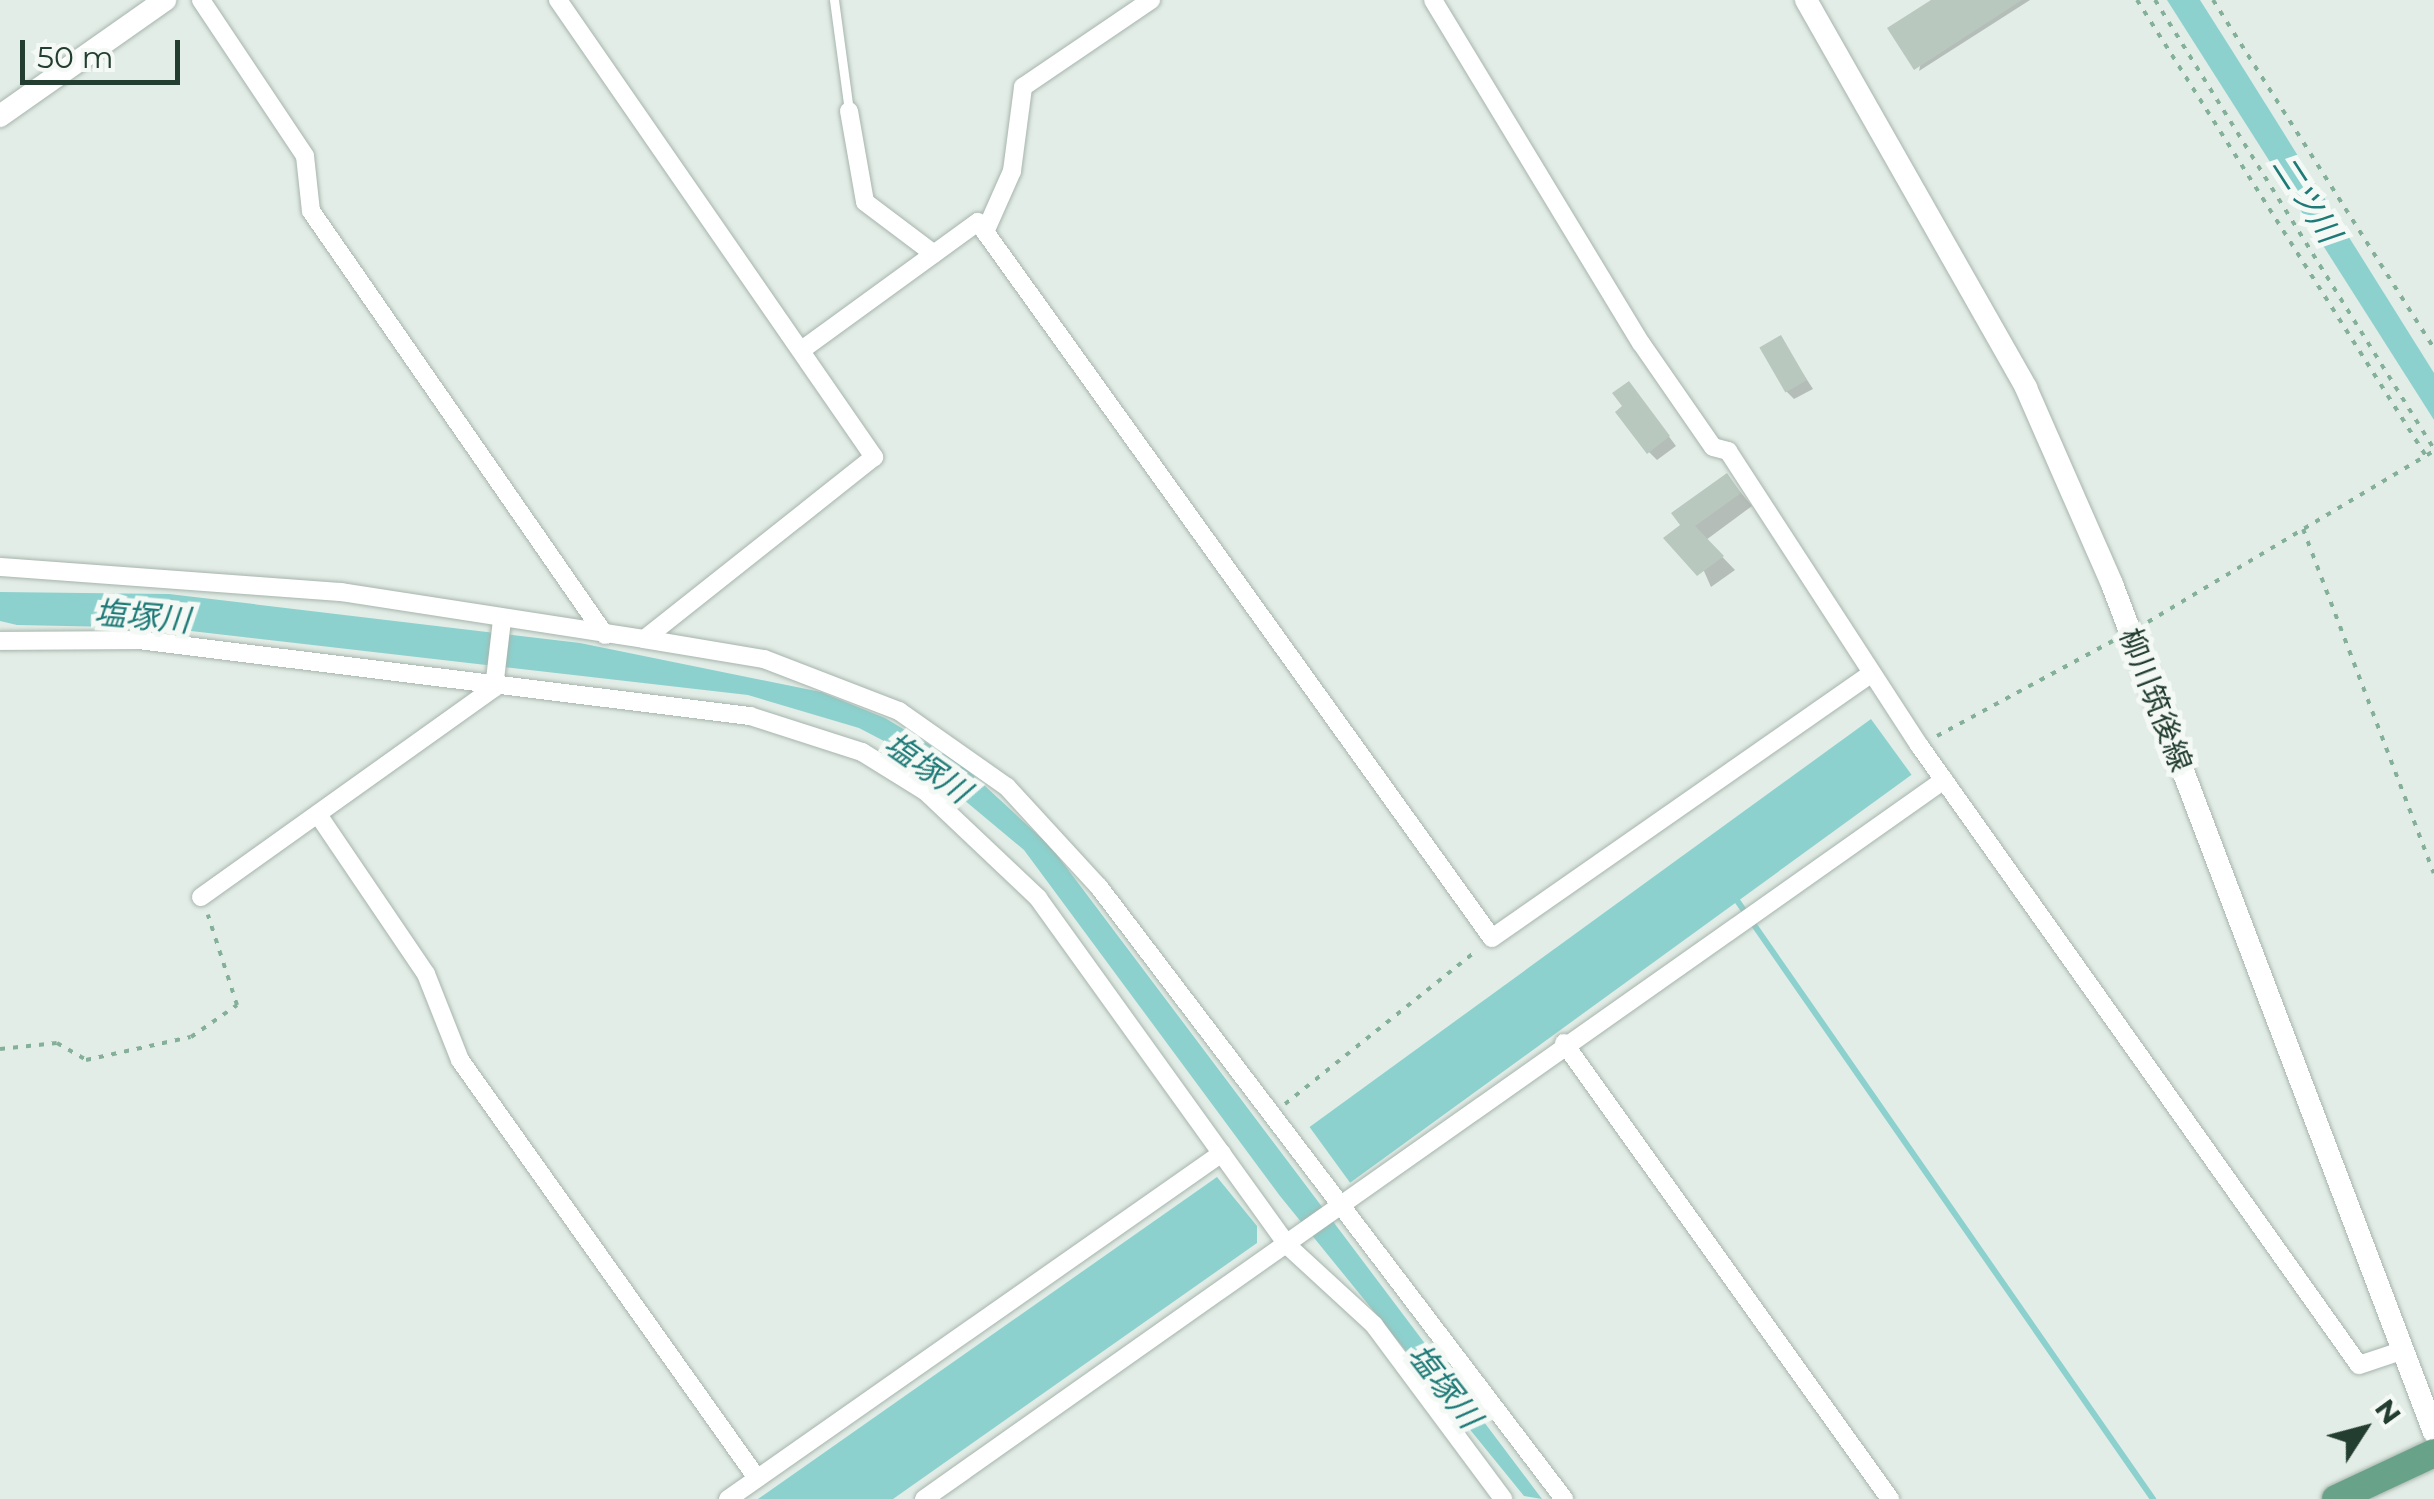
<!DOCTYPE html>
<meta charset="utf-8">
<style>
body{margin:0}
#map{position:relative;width:2434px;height:1499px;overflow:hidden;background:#e3ede7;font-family:Montserrat,"Noto Sans JP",sans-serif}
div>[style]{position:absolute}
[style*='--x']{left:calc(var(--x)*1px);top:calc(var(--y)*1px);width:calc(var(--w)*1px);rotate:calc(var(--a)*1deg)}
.water>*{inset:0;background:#8cd1ce;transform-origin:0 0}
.shadow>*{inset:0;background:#0003}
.stream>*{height:6px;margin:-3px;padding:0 3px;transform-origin:3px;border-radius:3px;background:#8cd1ce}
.building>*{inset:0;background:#b8c8bf;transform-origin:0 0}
.path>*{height:4px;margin-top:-2px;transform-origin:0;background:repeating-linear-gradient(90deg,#84b09a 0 5px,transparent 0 13px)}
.roads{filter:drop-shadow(0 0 2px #a6b5ad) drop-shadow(0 0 2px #a6b5ad)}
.lane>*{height:9px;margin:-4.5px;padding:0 4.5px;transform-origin:4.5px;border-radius:4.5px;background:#fff}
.street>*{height:18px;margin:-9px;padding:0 9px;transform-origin:9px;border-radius:9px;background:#fff}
.secondary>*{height:22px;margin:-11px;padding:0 11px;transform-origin:11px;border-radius:11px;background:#fff}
.primary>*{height:28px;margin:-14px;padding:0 14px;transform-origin:14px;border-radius:14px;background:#68a288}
span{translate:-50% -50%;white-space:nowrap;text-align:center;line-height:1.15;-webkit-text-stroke:10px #f4f9f5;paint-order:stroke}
.street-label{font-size:30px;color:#233e31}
.water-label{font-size:32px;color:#1d7a77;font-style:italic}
.north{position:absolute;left:2314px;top:1379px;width:100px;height:100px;-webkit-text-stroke:8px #f4f9f5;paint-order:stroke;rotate:54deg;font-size:28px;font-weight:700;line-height:40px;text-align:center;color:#233e31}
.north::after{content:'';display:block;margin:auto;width:35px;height:45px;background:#233e31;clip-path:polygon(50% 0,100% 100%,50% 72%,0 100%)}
.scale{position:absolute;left:20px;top:40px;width:160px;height:45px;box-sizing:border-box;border:5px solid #233e31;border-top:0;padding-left:12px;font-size:30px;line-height:35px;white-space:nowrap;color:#233e31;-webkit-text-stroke:8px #f4f9f5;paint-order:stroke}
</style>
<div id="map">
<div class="water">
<i style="clip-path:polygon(2167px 0,2200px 0,2233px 52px,2434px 373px,2434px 420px)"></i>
<i style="clip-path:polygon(0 592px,169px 594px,580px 643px,821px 692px,885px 718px,960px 763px,1051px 847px,1542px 1499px,1524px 1496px,1280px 1196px,1024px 850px,909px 754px,859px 728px,748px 695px,165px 628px,17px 625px,0 621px)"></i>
<i style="left:1871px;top:719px;width:69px;height:694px;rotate:54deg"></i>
<i style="clip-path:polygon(1217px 1177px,1257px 1226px,1257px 1243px,893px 1499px,758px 1499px)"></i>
</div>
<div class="shadow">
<i style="clip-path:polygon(1935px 0,2030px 0,1919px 71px)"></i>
<i style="clip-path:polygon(1780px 338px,1813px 389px,1794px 399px,1786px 391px)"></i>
<i style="clip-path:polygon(1636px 392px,1676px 446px,1657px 460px,1649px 452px)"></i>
<i style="clip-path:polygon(1727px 476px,1752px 506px,1706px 540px,1735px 570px,1711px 587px,1684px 526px)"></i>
</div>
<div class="stream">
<i style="--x:1736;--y:899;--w:731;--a:55.2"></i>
</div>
<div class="building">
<i style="clip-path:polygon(1931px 0,2022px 0,1914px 70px,1887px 28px)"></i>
<i style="left:1781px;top:335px;width:52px;height:25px;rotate:60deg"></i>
<i style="clip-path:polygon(1629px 381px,1670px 436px,1647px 454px,1615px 412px,1622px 406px,1612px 393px)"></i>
<i style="clip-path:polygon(1727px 473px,1741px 493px,1695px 526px,1724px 556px,1697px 576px,1663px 538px,1680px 525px,1671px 513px)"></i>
</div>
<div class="path">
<i style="--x:2137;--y:0;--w:540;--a:57.63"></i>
<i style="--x:2155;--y:0;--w:529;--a:58.14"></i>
<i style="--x:2213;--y:0;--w:412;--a:57.6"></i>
<i style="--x:2303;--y:529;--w:368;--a:69.2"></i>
<i style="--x:2148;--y:622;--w:333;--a:-30.9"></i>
<i style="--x:1937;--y:736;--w:200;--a:-28.4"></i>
<i style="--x:0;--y:1049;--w:57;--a:-6"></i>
<i style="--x:57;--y:1043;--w:34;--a:30"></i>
<i style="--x:86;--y:1060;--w:107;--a:-12.4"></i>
<i style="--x:191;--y:1037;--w:56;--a:-34.8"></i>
<i style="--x:237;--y:1005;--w:95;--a:-107.9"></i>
<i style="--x:1285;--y:1104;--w:246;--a:-38.7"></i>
</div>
<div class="roads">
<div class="lane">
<i style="--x:834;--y:0;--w:112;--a:82.3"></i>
</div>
<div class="street">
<i style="--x:201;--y:0;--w:187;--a:56.3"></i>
<i style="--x:305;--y:156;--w:55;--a:83.8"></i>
<i style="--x:311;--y:211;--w:516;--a:55.26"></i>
<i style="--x:558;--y:0;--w:556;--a:55.34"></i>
<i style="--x:874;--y:457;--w:293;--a:141.6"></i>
<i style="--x:1433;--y:0;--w:401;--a:58.8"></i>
<i style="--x:1641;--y:343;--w:126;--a:55.3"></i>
<i style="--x:1713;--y:447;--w:16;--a:15"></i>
<i style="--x:1728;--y:451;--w:351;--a:57"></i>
<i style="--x:1919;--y:745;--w:760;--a:54.64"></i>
<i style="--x:2359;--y:1365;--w:44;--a:-18.4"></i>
<i style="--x:849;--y:111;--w:92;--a:80"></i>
<i style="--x:865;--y:202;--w:86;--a:37"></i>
<i style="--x:985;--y:232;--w:67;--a:-66.1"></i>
<i style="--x:1012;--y:171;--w:85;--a:-82.5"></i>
<i style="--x:1023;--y:87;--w:155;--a:-34.2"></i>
<i style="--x:803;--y:349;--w:216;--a:-36"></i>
<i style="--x:978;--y:222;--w:881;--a:54.33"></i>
<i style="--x:1492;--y:938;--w:462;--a:-34.9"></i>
<i style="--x:0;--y:567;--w:342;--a:4.2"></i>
<i style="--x:341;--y:592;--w:307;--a:8.8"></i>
<i style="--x:644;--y:639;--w:122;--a:9.5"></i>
<i style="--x:764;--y:659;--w:145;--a:21.1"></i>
<i style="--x:899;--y:711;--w:132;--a:35.1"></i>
<i style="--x:1007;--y:787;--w:136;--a:47.4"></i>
<i style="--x:1099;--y:887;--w:769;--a:52.77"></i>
<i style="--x:0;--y:641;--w:138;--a:-0.4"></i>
<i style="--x:138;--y:640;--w:617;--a:7.08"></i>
<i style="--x:750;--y:716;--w:118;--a:17.8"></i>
<i style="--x:862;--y:752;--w:74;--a:31.8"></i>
<i style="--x:925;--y:791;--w:156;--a:43.4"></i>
<i style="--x:1038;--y:898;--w:427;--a:54.3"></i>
<i style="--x:1287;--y:1245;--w:118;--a:42.6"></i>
<i style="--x:1374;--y:1325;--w:217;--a:53.4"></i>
<i style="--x:319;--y:816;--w:191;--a:55.9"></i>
<i style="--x:426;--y:974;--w:92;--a:68.4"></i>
<i style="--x:460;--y:1060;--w:513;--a:54.61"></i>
<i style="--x:201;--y:897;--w:360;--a:-35.5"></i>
<i style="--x:494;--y:688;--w:68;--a:-83.3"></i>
<i style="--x:1564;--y:1043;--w:561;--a:54.44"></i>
<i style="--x:728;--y:1499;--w:603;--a:-35.01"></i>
<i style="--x:924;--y:1499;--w:1248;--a:-35.18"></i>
</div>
<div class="secondary">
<i style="--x:1806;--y:0;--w:446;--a:60.4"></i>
<i style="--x:2026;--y:388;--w:214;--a:66.3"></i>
<i style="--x:2112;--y:584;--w:907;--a:69.21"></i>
<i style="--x:0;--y:116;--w:202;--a:-35.1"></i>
</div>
<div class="primary">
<i style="--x:2336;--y:1499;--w:108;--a:-25.1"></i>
</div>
</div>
<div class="street-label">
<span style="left:2155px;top:700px;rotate:69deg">柳川筑後線</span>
</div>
<div class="water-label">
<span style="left:2306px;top:199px;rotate:57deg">二ツ川</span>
<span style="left:142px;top:617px;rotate:5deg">塩塚川</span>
<span style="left:927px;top:768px;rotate:35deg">塩塚川</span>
<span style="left:1444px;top:1386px;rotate:52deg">塩塚川</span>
</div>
<div class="north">N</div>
<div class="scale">50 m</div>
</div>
